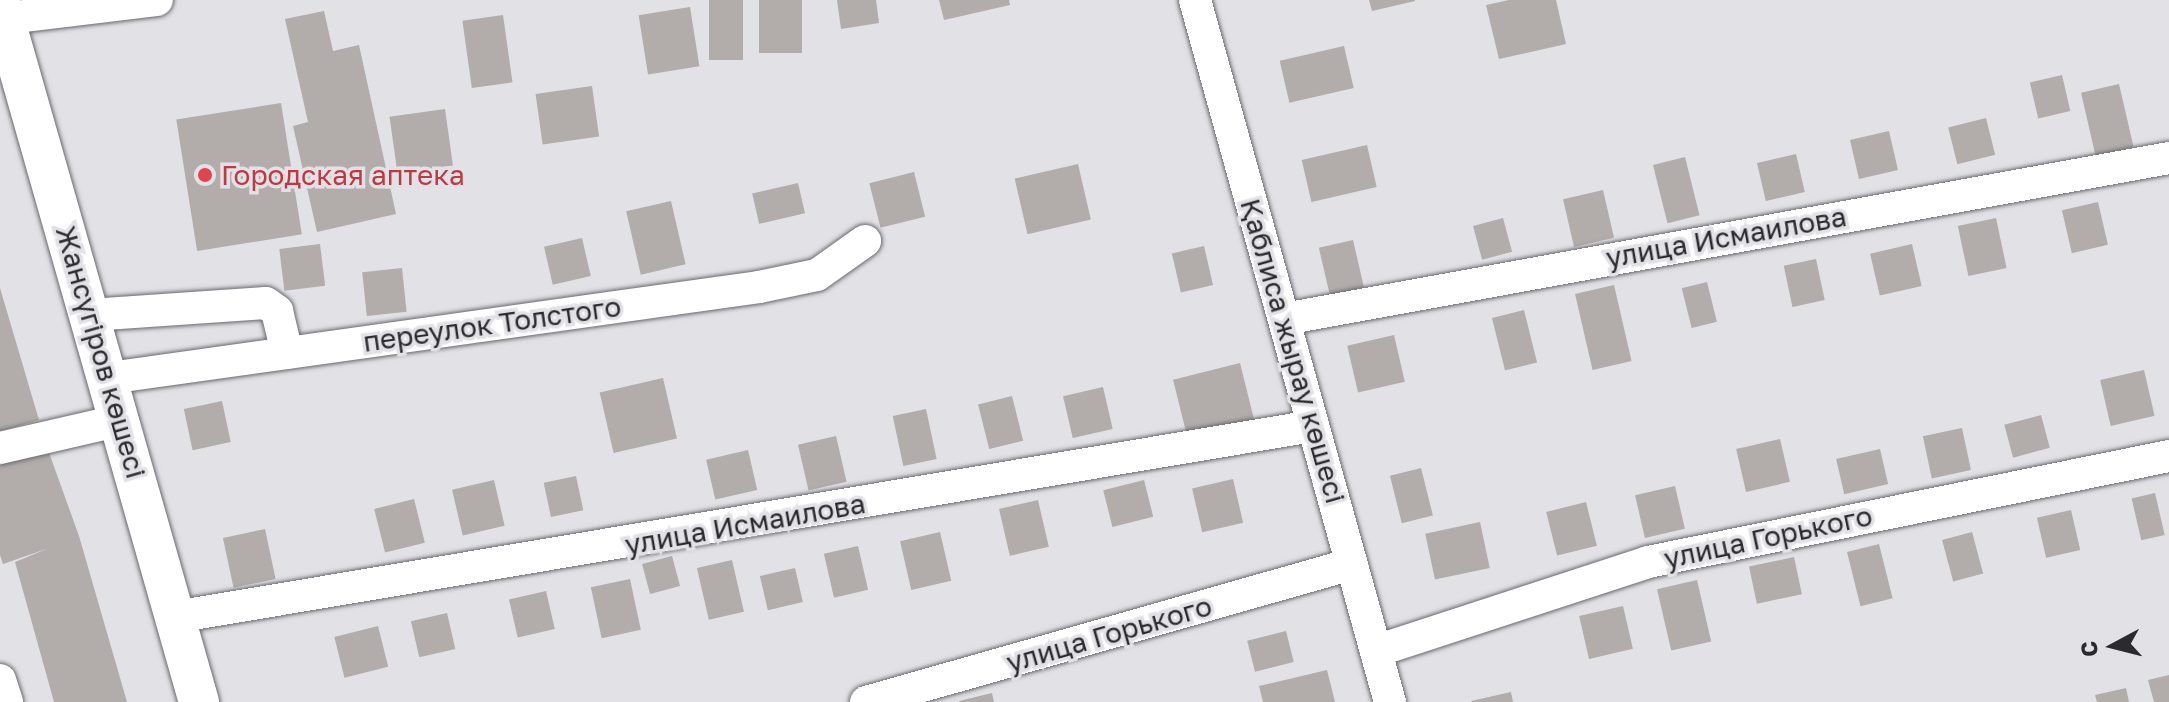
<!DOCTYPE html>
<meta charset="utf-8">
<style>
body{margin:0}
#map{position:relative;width:2169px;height:702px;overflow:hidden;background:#e1e1e6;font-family:"Golos Text",sans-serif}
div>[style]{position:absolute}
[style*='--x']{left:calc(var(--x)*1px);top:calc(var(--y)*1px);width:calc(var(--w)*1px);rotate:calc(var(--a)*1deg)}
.building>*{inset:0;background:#b2acab;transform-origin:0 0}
.roads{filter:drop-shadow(0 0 2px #69696e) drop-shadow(0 0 2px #69696e)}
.minor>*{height:32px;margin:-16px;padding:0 16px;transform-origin:16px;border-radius:16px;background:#fff}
.major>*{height:40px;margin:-20px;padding:0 20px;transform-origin:20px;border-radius:20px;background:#fff}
.dots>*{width:22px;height:22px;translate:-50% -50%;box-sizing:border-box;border:4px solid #e1e1e6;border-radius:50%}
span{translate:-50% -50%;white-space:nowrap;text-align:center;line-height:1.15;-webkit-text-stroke:7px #e1e1e6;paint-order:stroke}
.health-label{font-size:28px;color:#be3a42}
.left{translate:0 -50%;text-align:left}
.street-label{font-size:28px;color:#2b2b2d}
.north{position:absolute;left:2073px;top:606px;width:80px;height:80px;-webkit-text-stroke:6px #e1e1e6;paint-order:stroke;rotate:263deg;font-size:22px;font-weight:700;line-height:32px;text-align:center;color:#2b2b2d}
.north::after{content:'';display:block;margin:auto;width:28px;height:36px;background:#2b2b2d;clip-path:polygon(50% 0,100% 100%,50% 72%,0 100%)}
</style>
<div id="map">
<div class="building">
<i style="left:709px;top:0;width:34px;height:60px"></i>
<i style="left:759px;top:0;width:43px;height:53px"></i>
<i style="clip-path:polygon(837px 0,876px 0,879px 23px,841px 29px)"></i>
<i style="clip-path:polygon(939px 0,1009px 0,1010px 5px,944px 20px)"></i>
<i style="clip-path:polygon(1369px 0,1415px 0,1415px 1px,1372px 11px)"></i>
<i style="clip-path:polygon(1509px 0,1556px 0,1566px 44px,1499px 59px,1486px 5px)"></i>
<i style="left:690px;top:7px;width:60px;height:52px;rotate:81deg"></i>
<i style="clip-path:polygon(324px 11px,333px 51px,359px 45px,396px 214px,317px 232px,293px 126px,308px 122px,285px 19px)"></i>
<i style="left:503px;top:15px;width:68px;height:41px;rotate:82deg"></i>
<i style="left:1344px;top:46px;width:43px;height:66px;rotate:77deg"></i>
<i style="left:2062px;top:75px;width:37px;height:33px;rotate:77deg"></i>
<i style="left:2119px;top:84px;width:65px;height:39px;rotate:77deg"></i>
<i style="left:592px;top:86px;width:51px;height:57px;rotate:82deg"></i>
<i style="left:281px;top:103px;width:133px;height:106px;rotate:81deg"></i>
<i style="left:445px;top:109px;width:57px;height:56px;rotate:82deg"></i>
<i style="left:1986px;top:118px;width:38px;height:39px;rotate:76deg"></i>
<i style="left:1889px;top:131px;width:40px;height:40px;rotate:77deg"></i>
<i style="left:1367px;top:145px;width:43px;height:67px;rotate:77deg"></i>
<i style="left:1796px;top:154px;width:39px;height:40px;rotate:77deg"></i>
<i style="left:1685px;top:157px;width:60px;height:33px;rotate:76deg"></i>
<i style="left:1078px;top:164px;width:57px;height:65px;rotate:77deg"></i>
<i style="left:914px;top:172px;width:46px;height:46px;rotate:76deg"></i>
<i style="left:798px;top:183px;width:31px;height:47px;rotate:77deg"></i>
<i style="left:1603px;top:190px;width:49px;height:41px;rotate:77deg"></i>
<i style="left:671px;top:201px;width:65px;height:46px;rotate:77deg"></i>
<i style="left:2098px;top:202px;width:44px;height:37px;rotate:77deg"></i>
<i style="left:1503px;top:218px;width:35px;height:31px;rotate:75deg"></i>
<i style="left:1996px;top:218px;width:51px;height:39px;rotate:78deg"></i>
<i style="left:582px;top:238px;width:39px;height:39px;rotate:77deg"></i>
<i style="left:1353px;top:240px;width:49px;height:35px;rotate:77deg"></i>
<i style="left:320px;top:244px;width:42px;height:41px;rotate:83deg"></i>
<i style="left:1912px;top:244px;width:43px;height:43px;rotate:77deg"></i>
<i style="left:1204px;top:246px;width:40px;height:33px;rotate:77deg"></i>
<i style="left:1816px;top:259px;width:42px;height:33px;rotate:78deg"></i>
<i style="left:402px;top:268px;width:44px;height:40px;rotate:84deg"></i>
<i style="left:1707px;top:282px;width:41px;height:26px;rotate:76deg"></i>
<i style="left:1614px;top:285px;width:78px;height:40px;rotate:77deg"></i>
<i style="clip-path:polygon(0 288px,39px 420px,0 431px)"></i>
<i style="left:1524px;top:310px;width:54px;height:33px;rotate:76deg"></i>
<i style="left:1394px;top:335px;width:48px;height:48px;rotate:77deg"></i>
<i style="left:1240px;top:363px;width:60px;height:69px;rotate:76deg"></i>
<i style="left:2144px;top:370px;width:47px;height:45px;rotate:77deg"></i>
<i style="left:663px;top:378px;width:62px;height:65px;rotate:77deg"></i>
<i style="left:1103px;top:387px;width:43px;height:41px;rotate:77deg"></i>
<i style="left:1012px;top:396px;width:46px;height:35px;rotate:76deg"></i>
<i style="left:222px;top:401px;width:42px;height:39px;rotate:78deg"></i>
<i style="left:926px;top:409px;width:51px;height:34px;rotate:78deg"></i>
<i style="left:2041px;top:415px;width:34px;height:38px;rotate:75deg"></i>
<i style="left:1962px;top:428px;width:43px;height:40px;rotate:78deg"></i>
<i style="left:836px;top:436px;width:47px;height:39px;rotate:77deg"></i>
<i style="left:1780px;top:439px;width:44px;height:45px;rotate:77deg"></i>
<i style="clip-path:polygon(47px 447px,79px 536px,127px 702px,54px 702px,15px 562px,49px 548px,3px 564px,0 555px,0 465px)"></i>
<i style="left:1880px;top:449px;width:36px;height:45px;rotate:77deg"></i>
<i style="left:748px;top:450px;width:41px;height:43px;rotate:77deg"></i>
<i style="left:1421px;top:468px;width:49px;height:32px;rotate:76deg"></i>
<i style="left:576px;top:476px;width:35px;height:33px;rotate:78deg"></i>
<i style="left:1233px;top:479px;width:45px;height:42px;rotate:77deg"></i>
<i style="left:494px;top:480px;width:47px;height:43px;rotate:77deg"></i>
<i style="left:1144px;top:480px;width:38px;height:42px;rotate:76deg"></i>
<i style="left:1675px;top:486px;width:44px;height:41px;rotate:77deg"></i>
<i style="left:2155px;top:493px;width:43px;height:24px;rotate:77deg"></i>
<i style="left:414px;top:499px;width:45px;height:41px;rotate:76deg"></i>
<i style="left:1038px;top:500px;width:48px;height:40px;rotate:77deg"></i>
<i style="left:1586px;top:502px;width:45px;height:41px;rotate:76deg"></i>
<i style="left:2071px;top:510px;width:41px;height:35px;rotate:77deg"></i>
<i style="left:1480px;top:522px;width:47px;height:56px;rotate:78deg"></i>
<i style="left:265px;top:529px;width:51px;height:43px;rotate:78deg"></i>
<i style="left:940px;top:532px;width:50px;height:41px;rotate:77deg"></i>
<i style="left:1972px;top:532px;width:43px;height:31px;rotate:75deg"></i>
<i style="left:1879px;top:544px;width:56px;height:33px;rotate:76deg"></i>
<i style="left:858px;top:546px;width:45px;height:35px;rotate:77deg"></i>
<i style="left:672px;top:556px;width:31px;height:31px;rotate:75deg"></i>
<i style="left:1794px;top:557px;width:38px;height:46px;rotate:78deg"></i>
<i style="left:732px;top:560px;width:53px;height:36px;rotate:77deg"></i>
<i style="left:795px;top:568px;width:35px;height:36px;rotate:77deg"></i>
<i style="left:630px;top:579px;width:52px;height:40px;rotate:78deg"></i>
<i style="left:1697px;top:580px;width:63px;height:41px;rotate:77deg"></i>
<i style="left:546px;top:591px;width:39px;height:38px;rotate:77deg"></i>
<i style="left:1623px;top:606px;width:44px;height:45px;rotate:77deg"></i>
<i style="left:447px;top:613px;width:37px;height:37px;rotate:77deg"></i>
<i style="left:378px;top:626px;width:42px;height:45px;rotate:76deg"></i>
<i style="left:1286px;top:631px;width:32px;height:40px;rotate:76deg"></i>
<i style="clip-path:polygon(1327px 670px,1335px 702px,1263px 702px,1259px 686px)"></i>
<i style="clip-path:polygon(2169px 675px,2169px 702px,2154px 702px,2148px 680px)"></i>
<i style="clip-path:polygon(2126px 688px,2129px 702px,2097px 702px,2095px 695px)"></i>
<i style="clip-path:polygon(1511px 692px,1513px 702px,1472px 702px,1471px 701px)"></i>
<i style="clip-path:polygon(992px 693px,994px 702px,959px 702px,959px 701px)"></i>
</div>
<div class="roads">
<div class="minor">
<i style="--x:1195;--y:0;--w:729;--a:74.48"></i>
<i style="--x:0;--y:19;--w:158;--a:-6.9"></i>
<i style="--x:90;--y:315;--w:176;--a:-3.9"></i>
<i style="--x:266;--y:303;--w:14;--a:36"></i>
<i style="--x:277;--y:311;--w:43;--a:76.6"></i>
<i style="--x:1284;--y:319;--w:900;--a:-10.31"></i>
<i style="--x:109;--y:378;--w:656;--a:-7.97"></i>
<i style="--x:759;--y:287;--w:59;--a:-11.7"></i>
<i style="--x:817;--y:275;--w:59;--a:-35.3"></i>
<i style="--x:0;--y:448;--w:124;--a:-13"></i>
<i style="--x:175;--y:617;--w:1154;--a:-9.53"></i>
<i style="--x:1376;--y:651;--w:286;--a:-18.1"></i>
<i style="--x:1648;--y:562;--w:532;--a:-11.5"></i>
<i style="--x:0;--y:680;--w:23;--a:72"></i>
<i style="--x:866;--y:702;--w:505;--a:-15.85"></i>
</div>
<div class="major">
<i style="--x:0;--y:3;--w:727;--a:74.11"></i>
</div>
</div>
<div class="dots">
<i style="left:205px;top:175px;background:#e0444e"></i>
</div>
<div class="health-label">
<span class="left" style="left:221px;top:175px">Городская аптека</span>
</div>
<div class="street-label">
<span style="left:1726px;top:237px;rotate:-10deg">улица Исмаилова</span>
<span style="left:492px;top:324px;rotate:-8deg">переулок Толстого</span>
<span style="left:1293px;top:351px;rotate:74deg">Қаблиса жырау көшесі</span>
<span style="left:101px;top:352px;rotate:74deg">Жансүгіров көшесі</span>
<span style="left:745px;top:524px;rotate:-10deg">улица Исмаилова</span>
<span style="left:1768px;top:537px;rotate:-12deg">улица Горького</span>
<span style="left:1109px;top:634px;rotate:-16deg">улица Горького</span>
</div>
<div class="north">С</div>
</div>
